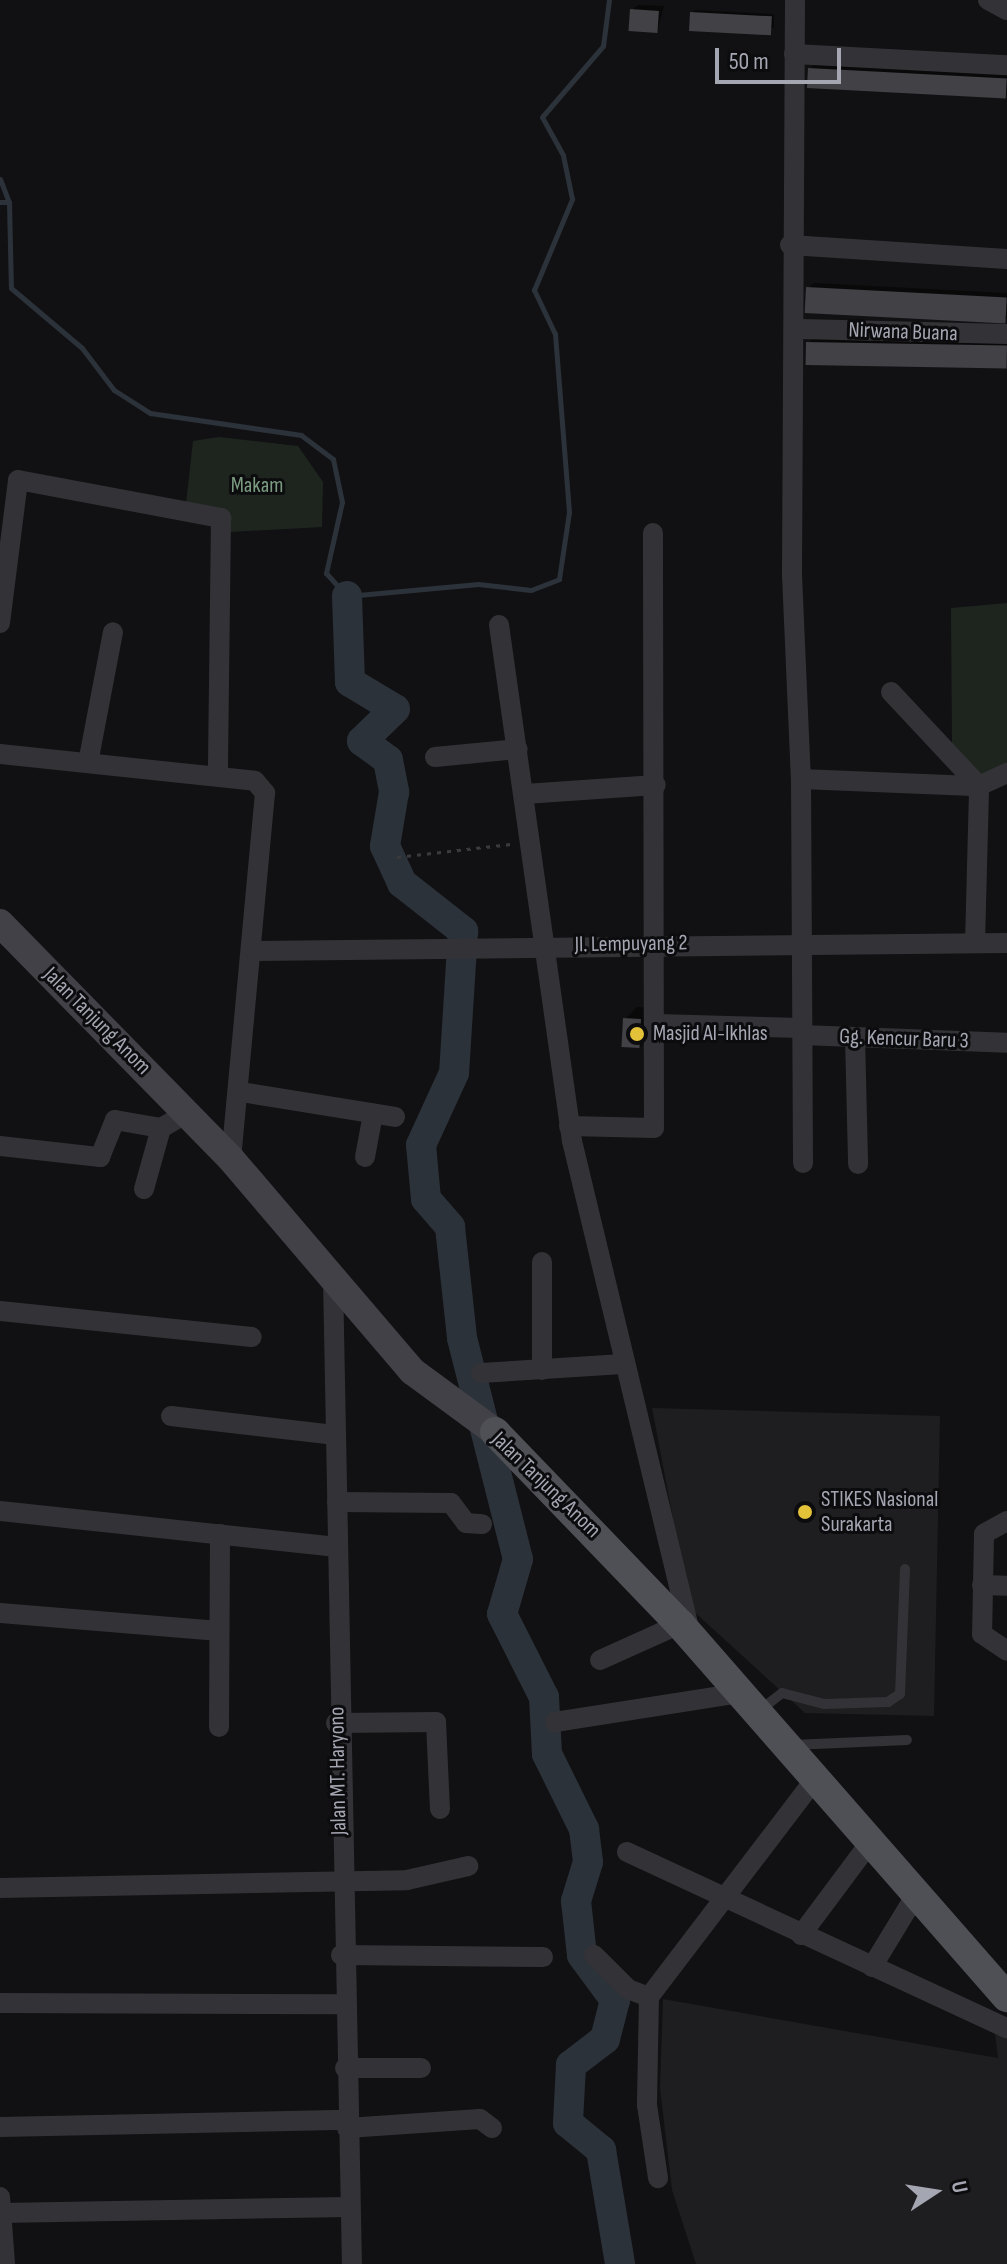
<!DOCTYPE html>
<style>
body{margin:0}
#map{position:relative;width:1007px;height:2264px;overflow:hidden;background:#111113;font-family:"Sofia Sans Condensed",sans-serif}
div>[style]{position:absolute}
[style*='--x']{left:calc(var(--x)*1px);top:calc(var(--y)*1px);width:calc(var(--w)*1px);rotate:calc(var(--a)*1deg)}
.built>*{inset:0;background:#1e1d1f}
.green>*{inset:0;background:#1e251f}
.shadow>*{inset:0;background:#0007}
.stream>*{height:5px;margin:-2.5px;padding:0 2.5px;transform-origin:2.5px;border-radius:2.5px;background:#2c323a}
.river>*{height:30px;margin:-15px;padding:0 15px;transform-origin:15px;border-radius:15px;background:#2c323a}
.building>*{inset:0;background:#414146;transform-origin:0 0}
.path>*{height:3px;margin-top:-1.5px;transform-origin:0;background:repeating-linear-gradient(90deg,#39393e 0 4px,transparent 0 10px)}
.service>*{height:10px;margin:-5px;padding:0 5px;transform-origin:5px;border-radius:5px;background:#333337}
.minor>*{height:20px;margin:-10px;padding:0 10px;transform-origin:10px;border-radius:10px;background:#333337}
.secondary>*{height:28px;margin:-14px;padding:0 14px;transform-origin:14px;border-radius:14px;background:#414147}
.primary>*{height:30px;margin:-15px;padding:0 15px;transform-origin:15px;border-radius:15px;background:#4f4f56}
.dots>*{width:22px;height:22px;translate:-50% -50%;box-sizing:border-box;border:4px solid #0c0c0e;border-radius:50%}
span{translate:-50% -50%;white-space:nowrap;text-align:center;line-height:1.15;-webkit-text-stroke:6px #0c0c0e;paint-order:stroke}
.street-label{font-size:22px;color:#a4a6b2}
.park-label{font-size:22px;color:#7c9c82}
.poi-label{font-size:22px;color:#a4a6b2}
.left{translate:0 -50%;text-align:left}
.north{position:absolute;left:895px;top:2152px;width:80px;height:80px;-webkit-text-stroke:6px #0c0c0e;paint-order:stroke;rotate:78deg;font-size:22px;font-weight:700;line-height:32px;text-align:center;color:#a4a6b2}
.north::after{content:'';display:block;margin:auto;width:28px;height:36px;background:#a4a6b2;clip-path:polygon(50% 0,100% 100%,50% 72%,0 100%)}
.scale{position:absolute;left:715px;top:48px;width:126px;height:36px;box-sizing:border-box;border:4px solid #a4a6b2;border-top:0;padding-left:10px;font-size:24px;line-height:28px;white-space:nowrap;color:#a4a6b2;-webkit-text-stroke:6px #0c0c0e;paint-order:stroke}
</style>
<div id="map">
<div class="built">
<i style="clip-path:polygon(652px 1408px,940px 1416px,934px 1716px,805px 1713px,690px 1608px)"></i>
<i style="clip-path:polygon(663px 1999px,998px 2058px,994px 2025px,1007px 2031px,1007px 2264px,696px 2264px,672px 2190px,660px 2088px)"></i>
</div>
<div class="green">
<i style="clip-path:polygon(219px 437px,298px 446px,323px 482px,322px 527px,229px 532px,186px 504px,193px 441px)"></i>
<i style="clip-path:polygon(1007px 603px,1007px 768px,981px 779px,952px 744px,951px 608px)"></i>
</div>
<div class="shadow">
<i style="clip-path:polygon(638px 5px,664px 6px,657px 32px,632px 10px)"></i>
<i style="clip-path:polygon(695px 10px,774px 14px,774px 28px,692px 13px)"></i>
<i style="clip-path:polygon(815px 63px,1007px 72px,1007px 95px,810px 69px)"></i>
<i style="clip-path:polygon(814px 283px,1007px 293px,1007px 319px,808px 288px)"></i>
<i style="clip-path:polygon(814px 338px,1007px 342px,1007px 368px,808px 343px)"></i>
<i style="clip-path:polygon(637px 1007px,652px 1008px,652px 1035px,640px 1047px,625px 1019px)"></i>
</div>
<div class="stream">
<i style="--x:0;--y:179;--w:25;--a:69"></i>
<i style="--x:9;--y:202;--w:86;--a:88.7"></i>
<i style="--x:11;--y:288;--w:93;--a:40.2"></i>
<i style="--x:82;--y:348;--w:53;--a:52.7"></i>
<i style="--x:114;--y:390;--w:43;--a:32.6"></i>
<i style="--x:150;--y:413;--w:153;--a:8.3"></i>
<i style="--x:301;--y:435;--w:40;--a:37"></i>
<i style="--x:333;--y:459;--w:44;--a:78.2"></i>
<i style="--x:342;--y:502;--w:73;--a:102.7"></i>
<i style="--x:326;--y:573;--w:31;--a:48"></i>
<i style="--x:347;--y:596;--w:132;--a:-5.2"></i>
<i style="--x:478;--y:584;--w:53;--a:6.5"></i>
<i style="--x:531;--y:590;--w:30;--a:-21"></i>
<i style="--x:559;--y:579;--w:68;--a:-81.5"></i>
<i style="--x:569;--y:512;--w:179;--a:-94.5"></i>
<i style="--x:555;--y:334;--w:49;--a:-115.5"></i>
<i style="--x:534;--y:290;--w:99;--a:-67.3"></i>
<i style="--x:572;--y:199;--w:45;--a:-101.6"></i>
<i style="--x:563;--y:155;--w:43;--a:-118.9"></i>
<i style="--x:542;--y:117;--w:94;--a:-49.3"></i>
<i style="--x:603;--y:46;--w:46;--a:-82.6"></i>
<i style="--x:0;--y:202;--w:9;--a:0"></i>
</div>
<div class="river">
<i style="--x:347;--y:596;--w:86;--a:88"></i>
<i style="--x:350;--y:682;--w:52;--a:31"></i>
<i style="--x:395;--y:709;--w:46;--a:135.9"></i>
<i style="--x:362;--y:741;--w:32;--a:36"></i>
<i style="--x:388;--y:760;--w:33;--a:79"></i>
<i style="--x:394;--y:792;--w:55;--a:99.5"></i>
<i style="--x:385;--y:846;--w:41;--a:65.3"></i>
<i style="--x:402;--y:883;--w:78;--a:38.2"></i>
<i style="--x:463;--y:931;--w:142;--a:93.6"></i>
<i style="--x:454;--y:1073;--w:79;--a:114.6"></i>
<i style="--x:421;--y:1145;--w:54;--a:84.7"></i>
<i style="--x:426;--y:1199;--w:37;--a:49"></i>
<i style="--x:450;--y:1227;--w:112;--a:83.8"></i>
<i style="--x:462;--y:1338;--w:228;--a:75.8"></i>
<i style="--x:518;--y:1559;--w:57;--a:106.2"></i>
<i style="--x:502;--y:1614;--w:93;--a:63.2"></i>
<i style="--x:544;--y:1697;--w:57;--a:87"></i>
<i style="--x:547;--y:1754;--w:84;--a:63.7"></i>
<i style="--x:584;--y:1829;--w:33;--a:83"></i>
<i style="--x:588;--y:1862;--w:41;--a:107.1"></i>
<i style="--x:576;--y:1901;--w:54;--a:83.7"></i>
<i style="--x:582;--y:1955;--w:56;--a:53.7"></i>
<i style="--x:615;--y:2000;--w:40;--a:104.4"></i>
<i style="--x:605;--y:2039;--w:43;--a:142.6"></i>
<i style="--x:571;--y:2065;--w:58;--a:93"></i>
<i style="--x:568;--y:2123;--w:43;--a:39.3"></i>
<i style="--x:601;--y:2150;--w:116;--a:80.5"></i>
</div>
<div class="building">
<i style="left:630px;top:9px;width:29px;height:22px;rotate:4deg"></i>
<i style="left:690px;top:12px;width:82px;height:19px;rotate:3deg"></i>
<i style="left:808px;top:68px;width:199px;height:20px;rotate:3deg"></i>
<i style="left:806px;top:287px;width:201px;height:26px;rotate:3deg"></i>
<i style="left:806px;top:342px;width:201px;height:23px;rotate:1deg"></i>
<i style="left:623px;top:1018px;width:18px;height:29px;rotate:3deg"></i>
</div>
<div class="path">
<i style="--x:397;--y:857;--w:115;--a:-6.5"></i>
</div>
<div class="service">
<i style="--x:759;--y:1711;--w:29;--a:-38"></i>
<i style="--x:782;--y:1693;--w:43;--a:14.7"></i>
<i style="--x:824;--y:1704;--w:64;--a:-1.8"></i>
<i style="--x:888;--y:1702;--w:14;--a:-34"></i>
<i style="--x:900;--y:1694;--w:125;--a:-87.7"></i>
<i style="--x:792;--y:1745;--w:115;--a:-2.5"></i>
</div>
<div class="minor">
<i style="--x:795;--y:0;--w:575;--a:90.3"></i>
<i style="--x:792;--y:575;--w:204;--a:87.5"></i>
<i style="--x:801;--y:779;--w:384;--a:89.7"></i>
<i style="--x:988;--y:0;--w:21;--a:28"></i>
<i style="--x:794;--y:54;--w:213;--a:3"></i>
<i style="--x:790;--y:245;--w:217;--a:3.7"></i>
<i style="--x:800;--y:329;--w:207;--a:1.4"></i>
<i style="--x:0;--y:623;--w:144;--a:-82.8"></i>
<i style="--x:18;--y:480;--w:207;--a:10.6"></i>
<i style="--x:221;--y:518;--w:258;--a:90.7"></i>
<i style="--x:499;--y:625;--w:521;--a:81.95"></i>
<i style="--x:572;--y:1141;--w:505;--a:76.49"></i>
<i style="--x:891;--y:692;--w:129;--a:46.9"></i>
<i style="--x:0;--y:754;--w:256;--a:6"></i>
<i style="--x:255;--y:781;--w:16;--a:50"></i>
<i style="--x:265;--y:793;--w:368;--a:95.3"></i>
<i style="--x:435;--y:757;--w:83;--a:-5.5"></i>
<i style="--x:88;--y:763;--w:133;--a:-79.2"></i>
<i style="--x:801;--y:779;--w:178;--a:2.3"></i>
<i style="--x:979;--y:786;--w:31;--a:-25"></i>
<i style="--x:525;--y:794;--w:131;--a:-3.9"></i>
<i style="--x:975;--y:943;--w:157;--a:-88.5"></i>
<i style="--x:255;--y:951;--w:752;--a:-0.61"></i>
<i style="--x:657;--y:1024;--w:145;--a:1.6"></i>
<i style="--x:802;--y:1035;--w:205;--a:2.2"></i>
<i style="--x:855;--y:1037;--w:127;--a:88.6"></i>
<i style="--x:241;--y:1092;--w:156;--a:9.2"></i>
<i style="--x:569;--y:1126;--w:85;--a:1.3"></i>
<i style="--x:654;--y:1128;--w:595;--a:-90.1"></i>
<i style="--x:0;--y:1146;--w:101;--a:6.3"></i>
<i style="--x:100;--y:1157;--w:40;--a:-68"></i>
<i style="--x:115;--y:1120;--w:47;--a:9.9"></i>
<i style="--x:161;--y:1128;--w:30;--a:-30"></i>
<i style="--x:365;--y:1157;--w:44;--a:-79.5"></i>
<i style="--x:144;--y:1189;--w:63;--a:-74.4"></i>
<i style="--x:333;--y:1278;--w:986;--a:88.9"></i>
<i style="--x:0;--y:1311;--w:253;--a:5.9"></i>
<i style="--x:542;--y:1370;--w:108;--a:-90"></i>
<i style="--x:481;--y:1373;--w:142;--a:-3.6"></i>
<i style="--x:171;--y:1416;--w:166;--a:6.6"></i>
<i style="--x:337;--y:1502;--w:114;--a:0.5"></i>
<i style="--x:451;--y:1503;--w:25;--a:53"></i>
<i style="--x:466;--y:1523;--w:16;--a:4"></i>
<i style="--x:0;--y:1511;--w:339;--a:6.1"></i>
<i style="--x:1007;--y:1521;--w:26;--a:151"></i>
<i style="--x:984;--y:1534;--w:100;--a:91.1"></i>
<i style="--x:982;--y:1634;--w:30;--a:34"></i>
<i style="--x:982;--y:1585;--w:25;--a:2"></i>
<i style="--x:0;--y:1613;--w:220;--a:4.7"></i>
<i style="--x:600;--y:1660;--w:88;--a:-24.2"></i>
<i style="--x:555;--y:1722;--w:188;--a:-8.9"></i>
<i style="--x:336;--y:1723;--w:100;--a:-0.6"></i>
<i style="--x:436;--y:1722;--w:87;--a:87.4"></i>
<i style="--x:219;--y:1727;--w:193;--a:-89.7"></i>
<i style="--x:627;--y:1852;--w:419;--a:24.9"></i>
<i style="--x:0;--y:1888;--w:407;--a:-1.1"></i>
<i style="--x:407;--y:1880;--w:63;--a:-12.9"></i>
<i style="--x:801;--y:1935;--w:117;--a:-53.3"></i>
<i style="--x:341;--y:1955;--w:202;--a:0.6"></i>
<i style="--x:594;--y:1955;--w:48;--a:45"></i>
<i style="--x:628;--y:1989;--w:22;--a:21"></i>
<i style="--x:649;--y:1997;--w:275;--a:-52.7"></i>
<i style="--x:872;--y:1967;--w:87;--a:-58.7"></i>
<i style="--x:649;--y:1997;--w:108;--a:91.1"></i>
<i style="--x:647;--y:2105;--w:74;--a:81.4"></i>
<i style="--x:0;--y:2003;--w:343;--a:0.2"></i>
<i style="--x:345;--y:2068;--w:76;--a:0"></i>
<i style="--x:0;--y:2127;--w:347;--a:-1.2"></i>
<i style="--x:347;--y:2128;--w:133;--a:-3.9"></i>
<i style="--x:480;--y:2119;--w:15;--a:37"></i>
<i style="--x:0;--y:2197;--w:67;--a:85.7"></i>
<i style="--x:1;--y:2213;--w:349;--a:-1"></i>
</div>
<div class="secondary">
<i style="--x:0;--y:923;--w:330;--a:45.6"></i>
<i style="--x:231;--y:1159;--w:279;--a:49.5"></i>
<i style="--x:412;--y:1371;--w:103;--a:36.3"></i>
</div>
<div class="primary">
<i style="--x:495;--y:1432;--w:267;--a:46.1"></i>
<i style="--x:680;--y:1624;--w:496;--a:48.8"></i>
</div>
<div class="dots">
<i style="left:637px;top:1034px;background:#e3c139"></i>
<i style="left:805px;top:1512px;background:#e3c139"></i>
</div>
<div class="street-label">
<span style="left:903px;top:332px;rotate:2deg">Nirwana Buana</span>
<span style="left:631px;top:944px;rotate:-1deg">Jl. Lempuyang 2</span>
<span style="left:97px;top:1021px;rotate:45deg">Jalan Tanjung Anom</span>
<span style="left:904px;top:1039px;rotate:2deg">Gg. Kencur Baru 3</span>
<span style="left:546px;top:1485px;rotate:44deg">Jalan Tanjung Anom</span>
<span style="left:338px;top:1771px;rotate:-91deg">Jalan MT. Haryono</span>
</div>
<div class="park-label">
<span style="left:257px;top:486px">Makam</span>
</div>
<div class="poi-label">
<span class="left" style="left:653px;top:1034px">Masjid Al-Ikhlas</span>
<span class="left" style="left:821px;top:1512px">STIKES Nasional<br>Surakarta</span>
</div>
<div class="north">U</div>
<div class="scale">50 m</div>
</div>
